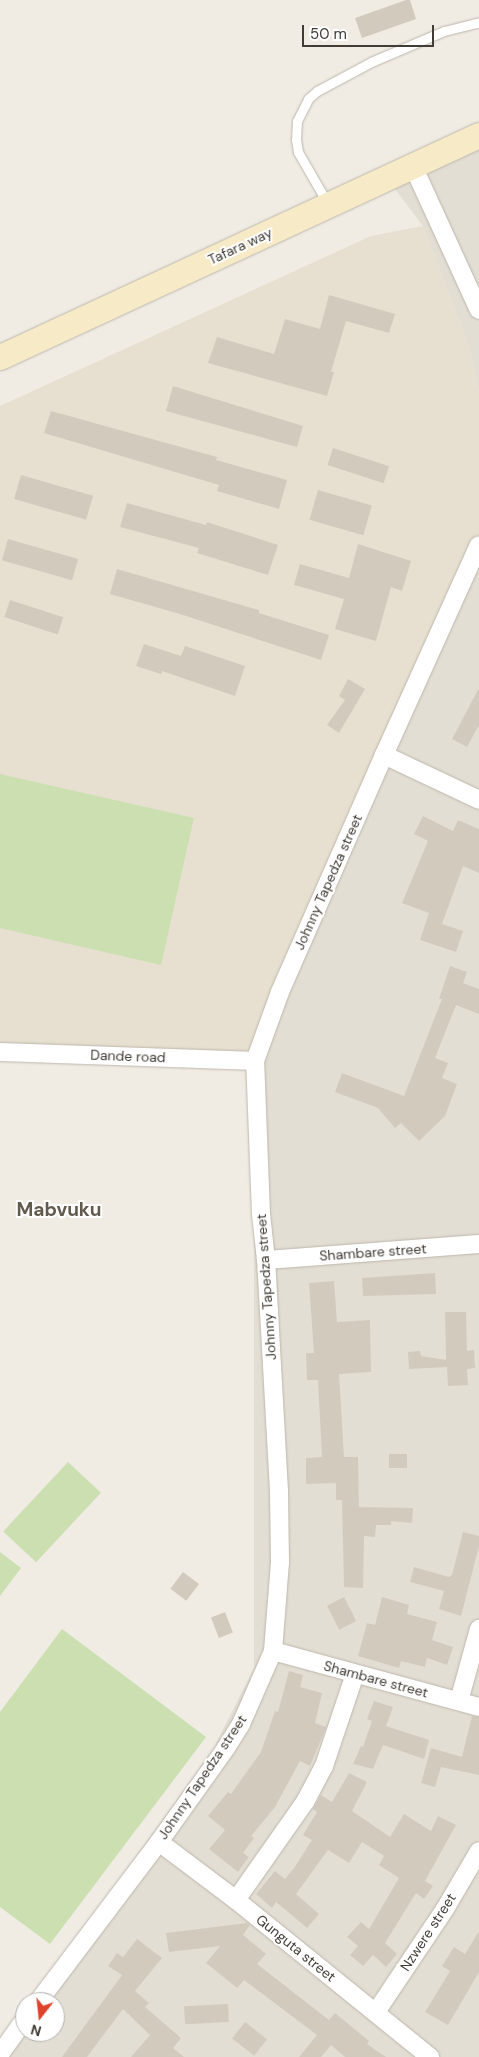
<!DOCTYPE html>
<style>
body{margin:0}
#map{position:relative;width:479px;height:2057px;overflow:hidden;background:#f0ece4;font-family:"DM Sans",sans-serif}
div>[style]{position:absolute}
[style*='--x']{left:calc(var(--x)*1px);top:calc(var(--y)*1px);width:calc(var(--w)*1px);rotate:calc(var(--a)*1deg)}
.residential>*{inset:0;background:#e3ded3}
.education>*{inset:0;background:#e7e0d0}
.green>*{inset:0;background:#cbdfb1;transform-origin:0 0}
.building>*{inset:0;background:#d3cabe;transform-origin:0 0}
.roads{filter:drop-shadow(0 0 1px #bdb6ab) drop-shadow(0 0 1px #bdb6ab)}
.lane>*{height:9px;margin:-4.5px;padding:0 4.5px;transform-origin:4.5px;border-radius:4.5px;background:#fff}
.street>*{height:18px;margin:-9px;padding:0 9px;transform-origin:9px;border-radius:9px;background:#fff}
.secondary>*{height:25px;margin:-12.5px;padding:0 12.5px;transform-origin:12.5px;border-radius:12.5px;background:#f7ebc7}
span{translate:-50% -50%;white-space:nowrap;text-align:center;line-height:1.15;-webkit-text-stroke:4px #fff;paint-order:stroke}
.street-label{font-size:14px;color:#413c35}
.district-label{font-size:19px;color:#625a4d;font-weight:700}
.north{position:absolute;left:15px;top:1992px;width:50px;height:50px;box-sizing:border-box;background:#fff;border:1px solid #b3b1ae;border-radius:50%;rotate:196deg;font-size:14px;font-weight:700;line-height:20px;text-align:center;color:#413c35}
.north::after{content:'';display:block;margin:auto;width:18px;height:22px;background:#de442c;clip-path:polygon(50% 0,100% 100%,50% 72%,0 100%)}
.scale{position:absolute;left:302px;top:25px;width:132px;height:22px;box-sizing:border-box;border:2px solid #413c35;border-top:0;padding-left:6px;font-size:15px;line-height:18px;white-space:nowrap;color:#413c35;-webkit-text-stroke:4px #fff;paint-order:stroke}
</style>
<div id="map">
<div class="residential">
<i style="clip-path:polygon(479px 123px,479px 392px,468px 345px,423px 226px,382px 172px)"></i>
<i style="clip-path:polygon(479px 536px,479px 2057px,0 2057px,25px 2032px,55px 2032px,55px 2002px,32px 2002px,213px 1749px,254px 1668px,254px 1057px)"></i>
</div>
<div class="education">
<i style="clip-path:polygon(423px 226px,468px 345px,479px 392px,479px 536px,254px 1057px,0 1045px,0 406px,371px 236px)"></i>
</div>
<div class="green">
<i style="clip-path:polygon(0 774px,194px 818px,161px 965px,0 928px)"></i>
<i style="left:68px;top:1462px;width:45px;height:95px;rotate:43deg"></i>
<i style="clip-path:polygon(0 1552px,21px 1568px,0 1596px)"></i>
<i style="clip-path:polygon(62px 1629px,206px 1737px,50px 1944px,0 1907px,0 1712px)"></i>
</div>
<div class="building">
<i style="clip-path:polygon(406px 0,410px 0,416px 19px,362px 38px,355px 18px)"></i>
<i style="clip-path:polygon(329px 295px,395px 314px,389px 333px,346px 321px,331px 372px,334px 372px,327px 396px,208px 363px,217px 337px,274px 354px,285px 319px,320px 329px)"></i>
<i style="clip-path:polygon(173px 386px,303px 426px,297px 447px,166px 411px)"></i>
<i style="clip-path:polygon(51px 411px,217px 457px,216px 460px,287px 480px,279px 509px,217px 491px,219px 485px,44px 433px)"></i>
<i style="left:333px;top:448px;width:59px;height:18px;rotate:18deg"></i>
<i style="left:21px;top:475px;width:75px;height:25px;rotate:16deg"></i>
<i style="left:318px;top:490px;width:56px;height:31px;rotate:16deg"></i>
<i style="clip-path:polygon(127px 503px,206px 525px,207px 522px,278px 545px,268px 575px,197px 553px,199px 548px,120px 527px)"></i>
<i style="left:8px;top:539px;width:73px;height:22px;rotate:16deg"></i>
<i style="clip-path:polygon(358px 544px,411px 561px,402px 591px,391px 587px,376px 641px,335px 629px,344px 599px,294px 585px,300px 564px,349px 578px)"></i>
<i style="clip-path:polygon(117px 569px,259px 610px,259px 613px,329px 635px,321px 660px,180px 614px,110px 594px)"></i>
<i style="left:10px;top:600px;width:56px;height:18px;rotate:18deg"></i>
<i style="clip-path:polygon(144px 644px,181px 656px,185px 646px,245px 666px,235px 696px,162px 671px,161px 674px,136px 666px)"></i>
<i style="clip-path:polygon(348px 679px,365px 689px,339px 733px,327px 725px,345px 700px,339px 696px)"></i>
<i style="clip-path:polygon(479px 688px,479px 725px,467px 747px,452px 739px)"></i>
<i style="clip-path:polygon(423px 816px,453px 831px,458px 820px,479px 829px,479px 873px,463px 866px,442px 924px,463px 931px,456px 952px,420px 940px,429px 913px,402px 903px,428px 841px,414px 834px)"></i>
<i style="clip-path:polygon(450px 966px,467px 972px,463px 983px,479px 989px,479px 1014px,456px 1005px,435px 1058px,448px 1063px,442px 1078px,457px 1084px,445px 1116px,419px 1141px,401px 1123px,395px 1128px,378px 1108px,335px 1092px,342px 1073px,404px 1096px,442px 999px,439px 999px)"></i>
<i style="clip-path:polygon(435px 1273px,436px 1294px,363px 1296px,362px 1278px)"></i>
<i style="clip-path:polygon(334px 1281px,337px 1322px,370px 1320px,371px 1372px,339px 1374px,344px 1457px,358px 1457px,359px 1507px,413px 1508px,412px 1523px,391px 1521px,391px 1525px,376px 1525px,375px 1537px,364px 1536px,363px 1588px,344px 1587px,342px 1500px,336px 1500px,336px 1483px,306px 1484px,306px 1458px,322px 1457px,318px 1380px,307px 1380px,306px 1353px,314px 1353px,309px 1283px)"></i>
<i style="clip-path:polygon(445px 1312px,466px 1312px,467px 1351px,474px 1350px,475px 1368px,467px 1369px,468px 1385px,448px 1386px,447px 1367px,409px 1369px,408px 1352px,420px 1351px,421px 1356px,446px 1360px)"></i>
<i style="left:389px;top:1454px;width:18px;height:14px"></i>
<i style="clip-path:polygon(463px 1532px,479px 1536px,479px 1546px,461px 1616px,439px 1609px,444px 1591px,410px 1582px,414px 1567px,449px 1577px,452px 1575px)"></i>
<i style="left:183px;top:1572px;width:20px;height:21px;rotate:37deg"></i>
<i style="left:344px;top:1597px;width:27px;height:19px;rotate:63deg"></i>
<i style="clip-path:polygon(382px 1597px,409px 1605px,407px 1614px,437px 1622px,432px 1640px,453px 1647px,447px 1665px,427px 1658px,425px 1667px,401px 1661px,399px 1668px,358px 1656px,367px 1623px,375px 1625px)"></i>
<i style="left:225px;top:1612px;width:22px;height:15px;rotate:69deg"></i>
<i style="clip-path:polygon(289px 1671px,303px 1675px,300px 1687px,322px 1693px,315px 1723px,326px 1727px,310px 1766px,300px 1761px,275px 1807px,251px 1836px,254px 1838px,243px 1853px,249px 1857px,238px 1872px,209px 1849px,225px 1830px,208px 1816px,228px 1792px,231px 1794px,261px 1752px,275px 1711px,278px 1712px)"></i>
<i style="clip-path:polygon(374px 1701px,393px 1707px,386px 1726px,429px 1740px,424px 1759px,383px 1745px,373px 1769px,353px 1764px,361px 1746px,363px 1747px,372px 1721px,367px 1719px)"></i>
<i style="clip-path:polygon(472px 1716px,479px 1717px,479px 1775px,441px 1767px,435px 1787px,421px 1783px,431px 1748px,462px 1757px)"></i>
<i style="clip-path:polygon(349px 1773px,367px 1782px,352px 1811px,390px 1837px,404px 1814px,431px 1831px,438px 1816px,456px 1825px,425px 1881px,433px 1886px,424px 1899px,416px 1893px,385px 1943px,397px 1954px,386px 1967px,373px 1955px,363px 1966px,350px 1955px,358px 1946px,347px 1937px,361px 1922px,369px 1929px,399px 1878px,379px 1865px,384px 1856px,362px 1842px,349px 1863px,328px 1850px,296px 1894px,319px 1914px,307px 1928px,276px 1902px,272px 1908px,256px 1894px,275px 1871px,285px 1879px,294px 1868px,312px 1840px,303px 1835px,317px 1812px,313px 1809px,321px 1795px,332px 1802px)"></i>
<i style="clip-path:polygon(247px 1923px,250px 1925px,243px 1935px,266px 1954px,257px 1964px,329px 2020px,335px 2013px,369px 2041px,367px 2044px,386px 2057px,345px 2057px,331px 2045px,321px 2057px,299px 2057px,317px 2035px,244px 1980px,237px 1988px,206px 1963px,220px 1946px,169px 1952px,166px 1933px)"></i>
<i style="clip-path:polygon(479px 1931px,479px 1972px,448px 2025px,425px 2012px,450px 1971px,442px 1966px,454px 1947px,465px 1954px)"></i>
<i style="clip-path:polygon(137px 1939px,162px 1958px,135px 1991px,149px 2003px,145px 2007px,181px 2038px,173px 2048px,184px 2057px,131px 2057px,150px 2035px,123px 2009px,87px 2057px,62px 2057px,122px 1975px,108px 1966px,117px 1953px,123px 1957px)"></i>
<i style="left:228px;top:2004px;width:18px;height:44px;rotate:87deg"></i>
<i style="left:245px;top:2022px;width:28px;height:21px;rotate:38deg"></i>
</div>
<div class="roads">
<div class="lane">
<i style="--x:328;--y:204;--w:60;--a:-120"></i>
<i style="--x:298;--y:152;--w:12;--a:-99"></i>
<i style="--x:296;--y:140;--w:19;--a:-87"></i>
<i style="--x:297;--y:121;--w:25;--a:-63"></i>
<i style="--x:308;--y:99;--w:12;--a:-42"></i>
<i style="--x:317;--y:91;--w:61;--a:-28.2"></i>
<i style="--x:371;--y:62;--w:79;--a:-23"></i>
<i style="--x:444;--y:31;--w:36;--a:-14"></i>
</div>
<div class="street">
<i style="--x:413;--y:166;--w:158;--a:65.4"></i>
<i style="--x:384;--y:755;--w:105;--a:25.3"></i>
<i style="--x:0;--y:1052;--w:255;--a:2"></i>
<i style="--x:266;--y:1260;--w:214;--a:-4.3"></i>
<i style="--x:273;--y:1651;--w:213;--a:15.2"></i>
<i style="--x:459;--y:1701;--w:75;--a:-74.5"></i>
<i style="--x:159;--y:1842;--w:96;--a:37"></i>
<i style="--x:236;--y:1900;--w:250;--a:39"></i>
<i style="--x:236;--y:1900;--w:120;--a:-54.9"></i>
<i style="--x:305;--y:1802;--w:41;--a:-62.2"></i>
<i style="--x:324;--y:1766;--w:97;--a:-71.4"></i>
<i style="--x:38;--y:2002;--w:201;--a:-52.9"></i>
<i style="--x:159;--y:1842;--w:115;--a:-54.5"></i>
<i style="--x:226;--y:1748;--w:28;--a:-58"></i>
<i style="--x:241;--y:1724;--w:80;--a:-66.3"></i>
<i style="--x:273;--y:1651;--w:88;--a:-85.5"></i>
<i style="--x:280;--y:1563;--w:72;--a:-90.8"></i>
<i style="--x:279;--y:1491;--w:231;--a:-93.2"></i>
<i style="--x:266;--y:1260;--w:46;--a:-96.2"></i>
<i style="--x:261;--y:1214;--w:153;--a:-92.2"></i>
<i style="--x:255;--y:1061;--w:73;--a:-70.1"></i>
<i style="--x:280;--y:992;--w:259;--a:-66.3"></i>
<i style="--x:384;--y:755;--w:230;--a:-65.7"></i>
<i style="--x:376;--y:2012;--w:124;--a:-56.2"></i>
<i style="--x:445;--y:1909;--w:67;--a:-59.6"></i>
<i style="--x:0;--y:2054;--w:43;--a:-54.5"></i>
</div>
<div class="secondary">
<i style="--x:0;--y:357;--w:528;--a:-24.87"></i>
</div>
</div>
<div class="street-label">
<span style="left:240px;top:246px;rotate:-25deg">Tafara way</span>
<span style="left:328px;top:882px;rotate:-66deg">Johnny Tapedza street</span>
<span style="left:128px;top:1056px;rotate:2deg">Dande road</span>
<span style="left:373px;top:1252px;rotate:-4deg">Shambare street</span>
<span style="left:266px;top:1287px;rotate:-94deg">Johnny Tapedza street</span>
<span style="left:376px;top:1679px;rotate:15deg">Shambare street</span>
<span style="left:202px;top:1777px;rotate:-56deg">Johnny Tapedza street</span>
<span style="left:428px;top:1932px;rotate:-57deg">Nzwere street</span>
<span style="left:296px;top:1948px;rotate:39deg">Gunguta street</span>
</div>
<div class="district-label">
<span style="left:59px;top:1210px">Mabvuku</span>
</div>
<div class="north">N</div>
<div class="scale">50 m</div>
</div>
